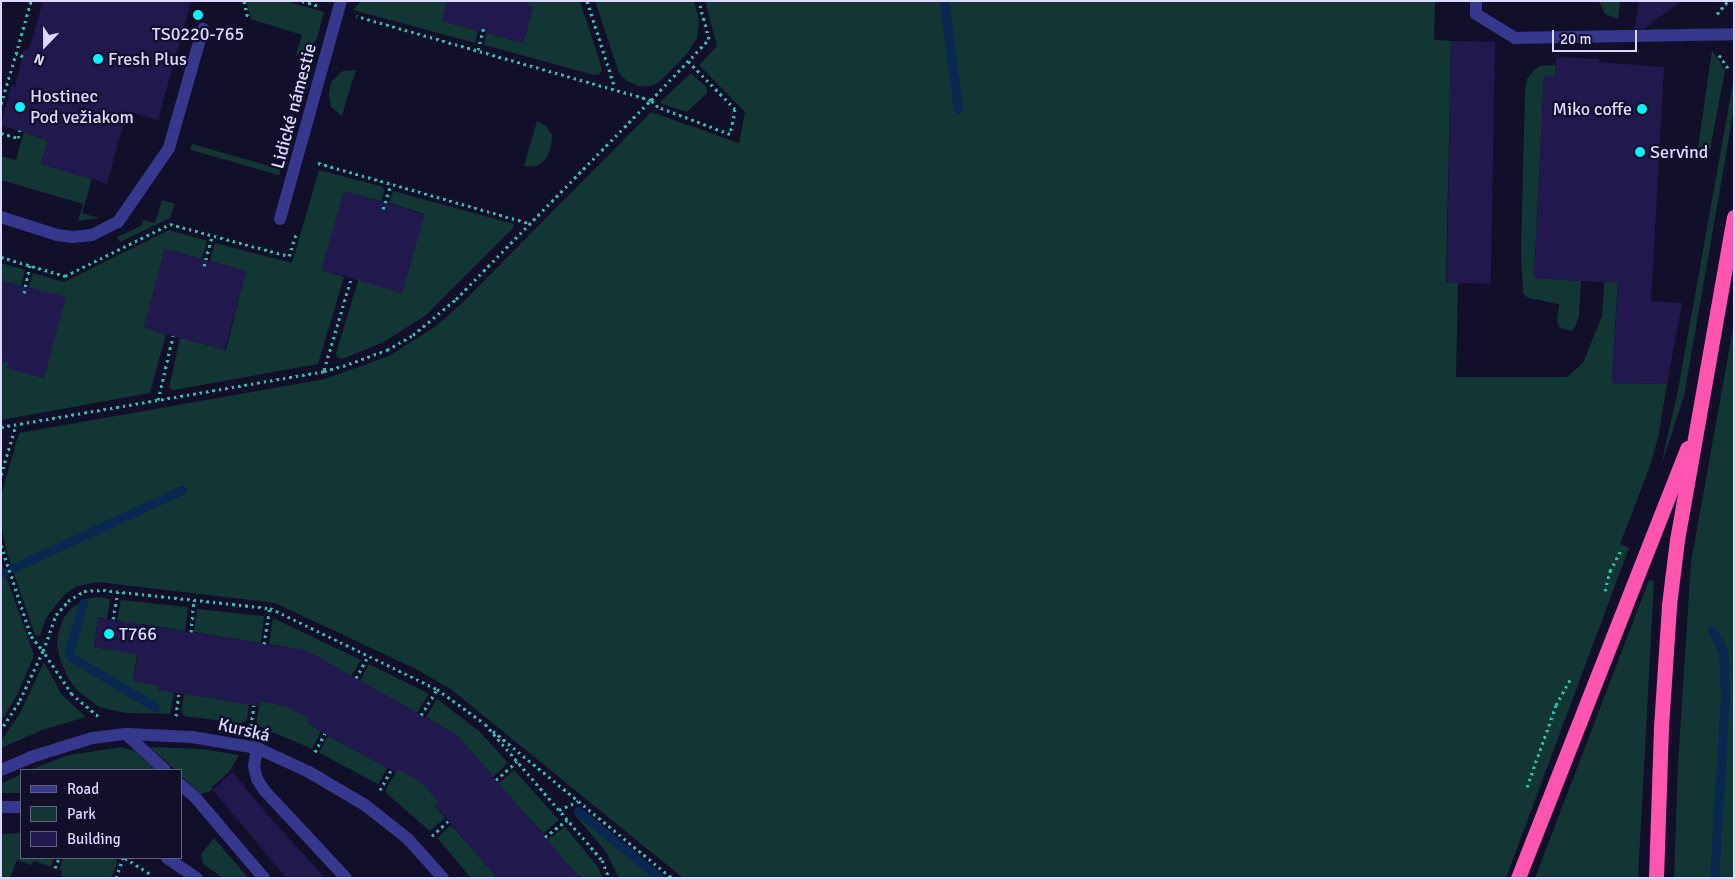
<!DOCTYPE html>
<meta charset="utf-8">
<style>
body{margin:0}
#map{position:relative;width:1735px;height:879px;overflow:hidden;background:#120f2b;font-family:Signika,sans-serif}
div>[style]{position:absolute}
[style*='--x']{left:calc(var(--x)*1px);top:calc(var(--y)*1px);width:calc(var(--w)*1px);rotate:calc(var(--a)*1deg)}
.green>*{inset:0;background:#113633;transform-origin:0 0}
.stream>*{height:9px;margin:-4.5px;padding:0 4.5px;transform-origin:4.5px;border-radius:4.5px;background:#082751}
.building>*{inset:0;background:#21194e;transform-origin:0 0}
.path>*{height:3px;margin-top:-1.5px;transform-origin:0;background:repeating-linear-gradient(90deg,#26c6b3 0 2.5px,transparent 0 6.5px)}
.minor>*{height:12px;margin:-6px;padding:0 6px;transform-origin:6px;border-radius:6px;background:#36388e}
.highway>*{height:15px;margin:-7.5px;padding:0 7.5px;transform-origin:7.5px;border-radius:7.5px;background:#ff54af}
.dots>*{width:14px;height:14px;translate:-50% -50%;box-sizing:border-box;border:2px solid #120f2b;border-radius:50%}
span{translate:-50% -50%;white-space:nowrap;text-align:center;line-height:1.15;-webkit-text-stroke:4.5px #120f2b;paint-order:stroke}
.poi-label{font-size:18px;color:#dbd9ff}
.left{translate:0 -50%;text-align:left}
.right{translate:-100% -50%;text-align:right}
.street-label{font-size:18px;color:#dbd9ff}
.frame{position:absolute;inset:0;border:2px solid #dbd9ff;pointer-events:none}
.legend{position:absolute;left:20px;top:769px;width:162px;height:90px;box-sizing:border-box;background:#120f2b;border:1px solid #626080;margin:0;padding:6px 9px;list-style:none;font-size:15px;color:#dbd9ff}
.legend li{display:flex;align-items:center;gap:10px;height:25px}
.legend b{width:25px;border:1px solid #626080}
.north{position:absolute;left:20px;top:20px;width:50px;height:50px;-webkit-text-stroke:4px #120f2b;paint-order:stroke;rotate:202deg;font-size:14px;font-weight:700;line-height:20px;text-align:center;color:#dbd9ff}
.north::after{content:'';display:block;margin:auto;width:18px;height:22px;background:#dbd9ff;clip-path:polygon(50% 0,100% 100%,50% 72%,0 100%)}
.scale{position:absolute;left:1552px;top:30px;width:85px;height:22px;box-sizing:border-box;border:2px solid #dbd9ff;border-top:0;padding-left:6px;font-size:15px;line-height:18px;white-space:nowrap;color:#dbd9ff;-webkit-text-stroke:4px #120f2b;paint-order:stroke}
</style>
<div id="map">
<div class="green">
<i style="clip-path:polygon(246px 1px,285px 1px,324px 12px,317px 38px,309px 49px,296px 55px,302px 35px,251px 19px)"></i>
<i style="clip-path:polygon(361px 1px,447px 1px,442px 21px,478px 31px,475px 43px,353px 10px)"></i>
<i style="clip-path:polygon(529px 1px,580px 1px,602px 69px,600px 74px,594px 75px,484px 45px,486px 33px,523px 43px,533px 7px,528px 6px)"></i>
<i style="clip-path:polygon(595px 1px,694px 1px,699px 20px,697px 38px,687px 54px,658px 83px,650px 86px,639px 86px,627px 81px,619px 73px)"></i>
<i style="clip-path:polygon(705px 1px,1435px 1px,1434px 40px,1451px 41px,1446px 283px,1458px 283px,1456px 377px,1567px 377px,1583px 363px,1602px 316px,1606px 258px,1619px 259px,1612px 383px,1667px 384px,1658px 438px,1649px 469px,1620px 544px,1629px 548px,1506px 878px,683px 878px,452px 690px,418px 670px,275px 603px,98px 582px,77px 586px,64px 595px,46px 618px,40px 636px,35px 635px,6px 550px,1px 523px,1px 496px,19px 433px,325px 379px,389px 356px,436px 326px,461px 304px,651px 112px,739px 143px,745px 112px,699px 65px,717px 46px)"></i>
<i style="clip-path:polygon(1599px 1px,1620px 1px,1618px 19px,1605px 14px)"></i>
<i style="clip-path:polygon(1712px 50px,1725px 70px,1710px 150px,1698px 148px)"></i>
<i style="clip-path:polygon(1555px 65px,1555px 76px,1544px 76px,1534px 278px,1581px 281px,1579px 316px,1576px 325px,1572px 331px,1560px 328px,1557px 321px,1559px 304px,1528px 298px,1523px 293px,1521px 252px,1525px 90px,1527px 79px,1533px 71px,1540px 66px)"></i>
<i style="clip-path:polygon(356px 70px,348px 95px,342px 116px,331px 107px,329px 94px,331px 82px,343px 71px)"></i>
<i style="clip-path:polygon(691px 73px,707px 88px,707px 93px,687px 112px,662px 104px,660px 102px)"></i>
<i style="clip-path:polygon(1734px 77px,1734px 106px,1726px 155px,1684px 396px,1661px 466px,1678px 390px)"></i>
<i style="clip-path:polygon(60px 100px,41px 164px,92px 179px,82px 213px,99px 218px,78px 221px,83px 204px,1px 180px,1px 156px,16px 160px,24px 131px)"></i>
<i style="clip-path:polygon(537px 121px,546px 126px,552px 135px,551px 147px,546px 159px,537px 166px,524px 166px)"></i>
<i style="left:192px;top:144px;width:92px;height:6px;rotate:16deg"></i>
<i style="clip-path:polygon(319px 170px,380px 186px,383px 188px,384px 192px,381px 201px,344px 192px,322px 270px,344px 277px,318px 364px,174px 390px,169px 388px,180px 338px,226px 350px,246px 271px,210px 261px,215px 243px,292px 263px)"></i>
<i style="clip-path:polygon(393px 191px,514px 224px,514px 227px,425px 316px,382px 343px,342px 359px,337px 357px,336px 353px,360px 275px,425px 214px,389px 203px)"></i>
<i style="clip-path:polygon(162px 200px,175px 204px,170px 218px,120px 242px,117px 237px,141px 226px,143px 220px,155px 223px)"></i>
<i style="clip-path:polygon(169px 230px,207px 241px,202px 259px,165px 249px,144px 328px,166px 334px,150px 393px,1px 420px,1px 361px,9px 362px,8px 368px,44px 378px,65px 297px,29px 288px,33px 273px,64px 282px)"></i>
<i style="clip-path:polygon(1px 263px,25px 270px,21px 286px,1px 281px)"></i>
<i style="clip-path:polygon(1734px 323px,1734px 878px,1674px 878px,1678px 764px,1691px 562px)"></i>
<i style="clip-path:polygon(1px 562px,34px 655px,18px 693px,1px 722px)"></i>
<i style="clip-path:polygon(1649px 580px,1654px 581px,1638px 878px,1535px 878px)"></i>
<i style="clip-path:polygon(98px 597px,110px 599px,107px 619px,98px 617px,94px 647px,119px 651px,124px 622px,117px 620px,121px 600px,188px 607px,185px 631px,142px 624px,133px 681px,159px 685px,159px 690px,174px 692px,170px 714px,126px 713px,99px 707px,79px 692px,68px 678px,60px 659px,57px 644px,59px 630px,64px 617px,72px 608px,85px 599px)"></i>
<i style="clip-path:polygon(197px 609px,264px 616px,261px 643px,194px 632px)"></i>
<i style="clip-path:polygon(273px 618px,361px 660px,351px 676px,309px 719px,307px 723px,321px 731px,312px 749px,256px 725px,260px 701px,286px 706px,296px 649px,269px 644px)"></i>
<i style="clip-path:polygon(44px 662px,62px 695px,86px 717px,42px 730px,1px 748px,1px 741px,20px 713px)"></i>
<i style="clip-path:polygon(369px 664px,429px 694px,417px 713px,360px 681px)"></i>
<i style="clip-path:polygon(184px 694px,249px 704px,247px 720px,241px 723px,184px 716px,181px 712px)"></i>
<i style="clip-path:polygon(437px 699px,480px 732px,508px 763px,493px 777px,465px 744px,421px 782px,439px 802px,435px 806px,445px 818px,430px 831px,386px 793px,386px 789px,398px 769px,421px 782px,449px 731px,426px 717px)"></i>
<i style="left:328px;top:736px;width:67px;height:19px;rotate:28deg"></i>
<i style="clip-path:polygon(122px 747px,135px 751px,156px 770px,29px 770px,69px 755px)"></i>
<i style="clip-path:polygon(150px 747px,202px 749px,239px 755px,230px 771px,211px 788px,213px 790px,201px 794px,181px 776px,181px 770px,175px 770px)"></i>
<i style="left:514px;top:770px;width:67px;height:21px;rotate:48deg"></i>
<i style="clip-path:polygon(21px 774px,21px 793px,1px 793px,1px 784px)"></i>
<i style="clip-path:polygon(575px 810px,580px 810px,662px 878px,619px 878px,606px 852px,575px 815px)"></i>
<i style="clip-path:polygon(451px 825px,495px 875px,492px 878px,471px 878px,437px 838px)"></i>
<i style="clip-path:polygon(565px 827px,597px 866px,603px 878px,581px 878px,580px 875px,573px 878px,547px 840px)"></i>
<i style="clip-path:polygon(21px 833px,21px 858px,54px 858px,51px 867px,34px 861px,31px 865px,17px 860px,10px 878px,1px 878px,1px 834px)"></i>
<i style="clip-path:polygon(214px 838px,248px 878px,223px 878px,203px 864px,201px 854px)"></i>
<i style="clip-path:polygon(63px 858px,116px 858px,117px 863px,111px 878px,67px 878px,61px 876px,62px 871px,59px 870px)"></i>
</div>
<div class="stream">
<i style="--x:944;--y:1;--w:109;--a:82.6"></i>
<i style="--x:13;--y:568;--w:186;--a:-24.8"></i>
<i style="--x:1;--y:573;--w:3;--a:-18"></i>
<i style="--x:83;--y:603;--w:50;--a:106.3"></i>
<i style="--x:69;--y:651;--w:6;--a:72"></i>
<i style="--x:71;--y:657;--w:98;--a:30.8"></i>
<i style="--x:1712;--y:630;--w:24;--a:62"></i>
<i style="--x:1723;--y:651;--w:44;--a:87.4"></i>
<i style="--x:1725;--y:695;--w:183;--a:93.4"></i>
<i style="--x:578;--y:811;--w:106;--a:39.3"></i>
</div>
<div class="building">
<i style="clip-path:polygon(43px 1px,191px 1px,158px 120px,127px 111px,107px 184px,41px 164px,48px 141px,1px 125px,12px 84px,15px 86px,24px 49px,29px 50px)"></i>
<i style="clip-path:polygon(447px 1px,529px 1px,528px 6px,533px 7px,523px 43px,442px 21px)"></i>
<i style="clip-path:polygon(1639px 1px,1681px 1px,1645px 28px,1635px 28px)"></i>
<i style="left:1451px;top:41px;width:44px;height:242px;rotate:1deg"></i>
<i style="clip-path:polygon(1556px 57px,1602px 59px,1597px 62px,1664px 67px,1651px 301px,1682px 303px,1667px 384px,1612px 383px,1618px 283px,1534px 278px,1544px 75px,1555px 76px)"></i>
<i style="left:344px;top:191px;width:84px;height:82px;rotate:16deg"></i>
<i style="left:165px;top:249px;width:84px;height:82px;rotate:15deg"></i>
<i style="clip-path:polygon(1px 281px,66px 297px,44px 378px,7px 368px,8px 362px,1px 361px)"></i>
<i style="clip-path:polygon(98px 618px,306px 650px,458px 736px,580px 878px,497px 878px,435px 805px,439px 802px,421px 782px,398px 769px,396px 773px,328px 736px,307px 723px,309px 719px,286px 706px,260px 701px,259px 706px,158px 690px,159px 685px,133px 681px,138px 655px,94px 647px)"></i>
<i style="clip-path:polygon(233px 772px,266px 813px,325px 878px,286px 878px,213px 790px)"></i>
</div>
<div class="path">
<i style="--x:244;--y:1;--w:17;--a:77"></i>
<i style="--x:302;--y:1;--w:19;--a:16"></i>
<i style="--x:587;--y:1;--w:91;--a:72.2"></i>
<i style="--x:1717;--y:14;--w:17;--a:-50"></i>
<i style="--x:478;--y:50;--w:25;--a:-76"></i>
<i style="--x:1719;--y:55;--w:18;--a:56"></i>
<i style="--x:23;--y:56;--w:7;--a:-164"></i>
<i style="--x:16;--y:54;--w:55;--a:-74.2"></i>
<i style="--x:688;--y:61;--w:67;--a:45.6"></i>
<i style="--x:735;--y:109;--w:25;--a:101"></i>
<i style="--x:730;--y:134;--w:77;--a:-159.4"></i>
<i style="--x:658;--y:107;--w:10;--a:-135"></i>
<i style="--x:651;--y:100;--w:84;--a:-46.4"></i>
<i style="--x:709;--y:39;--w:39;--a:-105"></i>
<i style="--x:1;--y:104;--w:52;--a:-73.3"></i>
<i style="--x:1;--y:133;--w:18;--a:16"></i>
<i style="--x:18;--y:138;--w:8;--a:-76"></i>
<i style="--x:318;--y:163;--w:219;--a:15.9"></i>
<i style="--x:383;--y:209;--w:26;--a:-72"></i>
<i style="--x:1;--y:257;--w:67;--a:16.5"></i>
<i style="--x:65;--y:276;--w:117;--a:-26.3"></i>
<i style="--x:170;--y:224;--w:123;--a:15.1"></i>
<i style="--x:289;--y:256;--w:23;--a:-72"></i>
<i style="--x:204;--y:266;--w:31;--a:-75"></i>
<i style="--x:24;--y:293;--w:29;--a:-78"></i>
<i style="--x:324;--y:370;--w:95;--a:-73.5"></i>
<i style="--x:158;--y:400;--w:66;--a:-76.8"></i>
<i style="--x:1;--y:427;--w:328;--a:-9.8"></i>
<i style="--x:324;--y:371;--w:20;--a:-15"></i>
<i style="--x:343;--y:366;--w:47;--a:-20"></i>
<i style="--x:387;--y:350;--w:30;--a:-30"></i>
<i style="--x:413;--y:335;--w:56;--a:-39.9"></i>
<i style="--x:456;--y:299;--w:279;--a:-45.6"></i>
<i style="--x:651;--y:100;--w:306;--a:-164.1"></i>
<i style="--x:1;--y:475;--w:52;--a:-73.3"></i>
<i style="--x:1;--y:545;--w:96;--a:71.8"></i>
<i style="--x:31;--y:636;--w:19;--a:51"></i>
<i style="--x:43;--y:651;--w:56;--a:115.2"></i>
<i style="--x:19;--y:702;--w:33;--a:123"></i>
<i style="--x:1605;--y:591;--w:21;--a:-76"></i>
<i style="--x:1610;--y:571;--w:26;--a:-62"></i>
<i style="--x:113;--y:619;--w:28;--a:-80"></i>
<i style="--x:191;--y:632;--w:32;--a:-85"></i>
<i style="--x:264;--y:644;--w:36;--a:-81"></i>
<i style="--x:356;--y:678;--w:25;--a:-61"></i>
<i style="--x:421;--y:715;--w:31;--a:-58"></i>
<i style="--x:98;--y:716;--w:34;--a:-140"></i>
<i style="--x:72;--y:694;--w:52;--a:-124"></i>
<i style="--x:43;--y:651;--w:38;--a:-70"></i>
<i style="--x:56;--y:615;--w:18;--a:-49"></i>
<i style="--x:68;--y:601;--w:19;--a:-32"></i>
<i style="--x:84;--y:591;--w:19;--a:-3"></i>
<i style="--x:103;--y:590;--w:168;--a:6.2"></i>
<i style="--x:270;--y:608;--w:186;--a:25.9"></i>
<i style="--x:437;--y:689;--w:59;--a:36.1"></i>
<i style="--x:485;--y:724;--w:179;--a:49.3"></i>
<i style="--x:602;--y:860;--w:19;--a:69"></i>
<i style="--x:176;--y:716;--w:23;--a:-83"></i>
<i style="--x:251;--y:726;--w:21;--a:-82"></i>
<i style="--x:493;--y:731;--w:232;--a:39.4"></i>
<i style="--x:315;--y:752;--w:21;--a:-62"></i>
<i style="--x:496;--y:780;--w:28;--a:-42"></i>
<i style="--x:1527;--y:787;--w:87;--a:-70.5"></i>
<i style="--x:1556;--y:705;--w:29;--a:-61"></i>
<i style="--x:380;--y:790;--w:23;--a:-61"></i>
<i style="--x:559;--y:810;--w:21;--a:-25"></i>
<i style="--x:432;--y:836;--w:22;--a:-43"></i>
<i style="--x:545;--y:837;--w:28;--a:-38"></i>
<i style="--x:125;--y:858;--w:32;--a:32"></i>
<i style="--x:55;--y:868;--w:11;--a:-68"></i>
<i style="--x:116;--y:878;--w:21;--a:-71"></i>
</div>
<div class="minor">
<i style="--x:1476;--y:1;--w:13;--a:90"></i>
<i style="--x:1476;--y:14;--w:46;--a:31.6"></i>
<i style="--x:1515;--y:38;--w:219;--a:-1"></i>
<i style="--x:1;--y:217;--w:59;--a:17.8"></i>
<i style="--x:57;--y:235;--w:16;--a:7"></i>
<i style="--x:73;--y:237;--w:19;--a:-6"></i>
<i style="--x:92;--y:235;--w:29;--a:-27"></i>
<i style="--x:118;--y:222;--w:90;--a:-55.4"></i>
<i style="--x:169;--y:148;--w:124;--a:-74.1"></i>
<i style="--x:280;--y:219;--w:226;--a:-74.4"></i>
<i style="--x:126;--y:734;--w:53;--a:42.7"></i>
<i style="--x:257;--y:748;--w:18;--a:99"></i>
<i style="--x:254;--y:766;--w:13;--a:77"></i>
<i style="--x:257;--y:779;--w:13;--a:58"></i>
<i style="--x:264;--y:790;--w:120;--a:47"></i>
<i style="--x:1;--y:770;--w:33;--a:-23"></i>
<i style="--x:31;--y:757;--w:64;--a:-17.3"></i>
<i style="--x:92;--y:738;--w:34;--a:-7"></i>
<i style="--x:126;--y:734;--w:66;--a:2.6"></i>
<i style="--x:192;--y:737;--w:66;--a:9.6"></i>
<i style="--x:257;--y:748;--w:57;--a:24.8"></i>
<i style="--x:309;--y:772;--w:65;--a:30.5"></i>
<i style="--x:365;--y:805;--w:55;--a:38.3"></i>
<i style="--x:408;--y:839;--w:52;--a:48.1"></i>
<i style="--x:181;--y:785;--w:18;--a:41"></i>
<i style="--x:195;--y:797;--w:106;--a:49.6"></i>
<i style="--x:1;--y:807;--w:20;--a:0"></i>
<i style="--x:167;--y:858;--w:36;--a:34"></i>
</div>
<div class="highway">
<i style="--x:1518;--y:878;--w:462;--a:-68.5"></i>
<i style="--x:1656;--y:878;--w:151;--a:-88.1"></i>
<i style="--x:1661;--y:727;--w:122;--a:-86.2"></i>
<i style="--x:1669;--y:605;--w:65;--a:-83"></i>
<i style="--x:1677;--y:540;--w:328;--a:-80"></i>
</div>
<div class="dots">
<i style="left:198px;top:15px;background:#05f4ff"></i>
<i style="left:98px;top:59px;background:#05f4ff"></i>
<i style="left:20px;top:107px;background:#05f4ff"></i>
<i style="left:1642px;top:109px;background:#05f4ff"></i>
<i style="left:1640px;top:152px;background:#05f4ff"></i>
<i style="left:109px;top:634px;background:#05f4ff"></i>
</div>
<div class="poi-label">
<span style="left:198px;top:34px">TS0220-765</span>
<span class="left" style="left:108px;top:59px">Fresh Plus</span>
<span class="left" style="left:30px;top:107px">Hostinec<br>Pod vežiakom</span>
<span class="right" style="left:1632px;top:109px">Miko coffe</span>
<span class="left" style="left:1650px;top:152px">Servind</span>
<span class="left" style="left:119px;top:634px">T766</span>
</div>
<div class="street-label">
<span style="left:294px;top:106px;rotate:-75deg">Lidické námestie</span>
<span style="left:244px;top:730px;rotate:13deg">Kurská</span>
</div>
<div class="frame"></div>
<ul class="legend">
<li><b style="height:6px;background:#36388e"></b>Road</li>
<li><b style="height:14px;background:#113633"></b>Park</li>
<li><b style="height:14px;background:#21194e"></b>Building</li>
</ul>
<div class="north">N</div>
<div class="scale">20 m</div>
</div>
